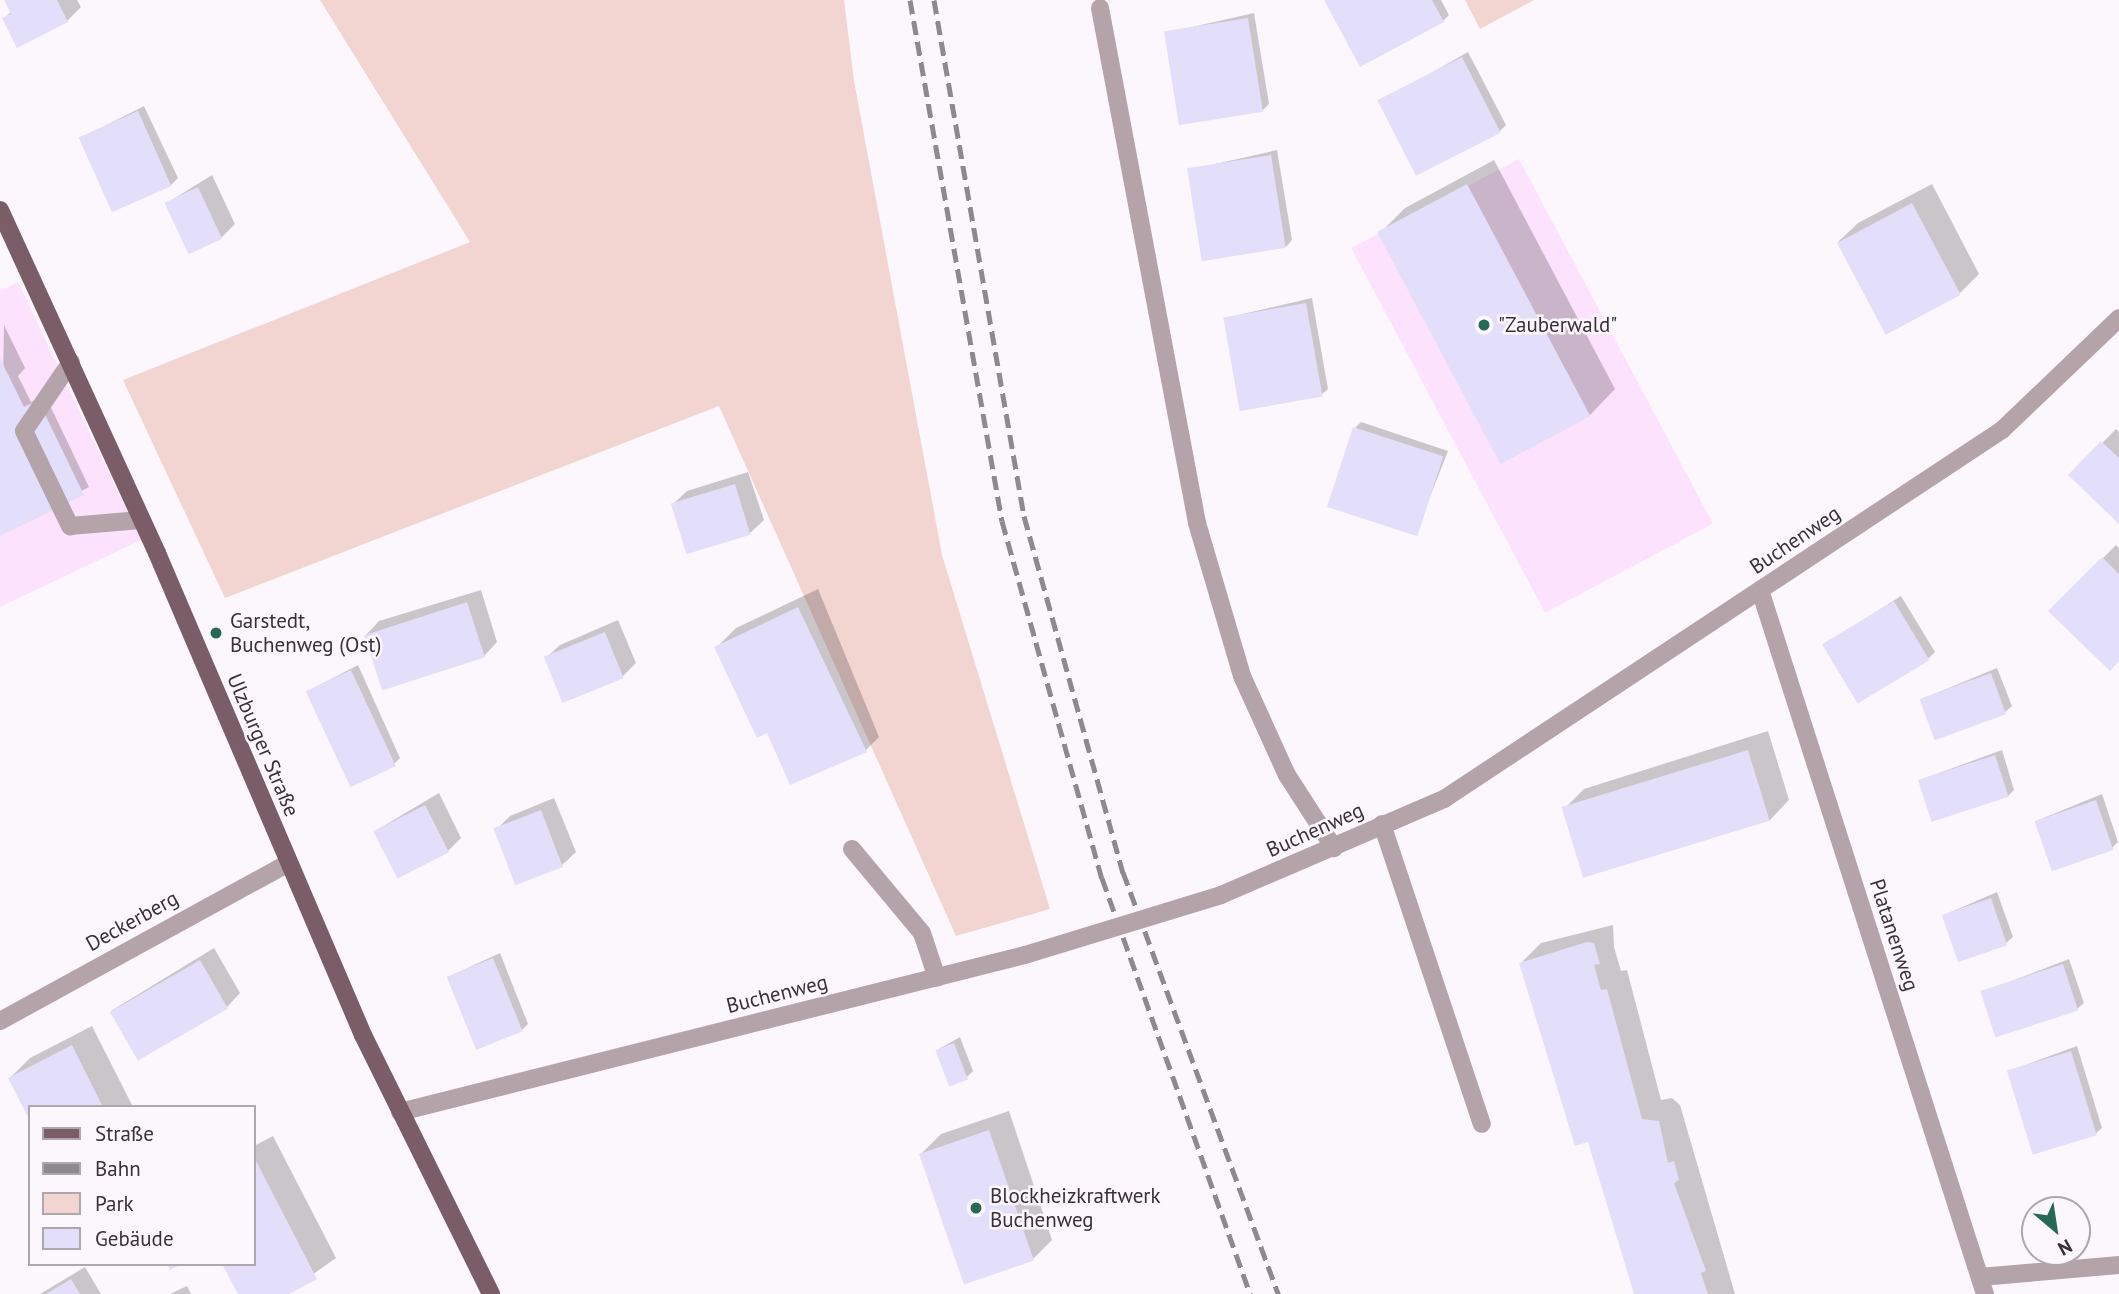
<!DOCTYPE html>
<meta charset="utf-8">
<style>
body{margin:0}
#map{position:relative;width:2119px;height:1294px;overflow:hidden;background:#fcf7fc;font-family:"PT Sans",sans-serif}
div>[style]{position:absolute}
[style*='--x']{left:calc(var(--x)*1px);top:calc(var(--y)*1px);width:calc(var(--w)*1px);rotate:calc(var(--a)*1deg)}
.built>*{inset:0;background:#fce2fd;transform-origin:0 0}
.green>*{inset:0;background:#f2d5d1}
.shadow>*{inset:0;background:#0003}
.building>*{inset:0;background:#e3defa;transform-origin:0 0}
.minor>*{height:18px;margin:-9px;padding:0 9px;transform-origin:9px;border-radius:9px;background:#b4a3a8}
.major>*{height:18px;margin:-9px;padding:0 9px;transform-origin:9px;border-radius:9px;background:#7a5d67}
.rail>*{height:5px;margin-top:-2.5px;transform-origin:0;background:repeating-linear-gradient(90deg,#908890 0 14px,transparent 0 21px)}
.minor-bridge>*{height:18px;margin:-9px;padding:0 9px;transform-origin:9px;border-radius:9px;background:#b4a3a8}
.dots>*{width:19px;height:19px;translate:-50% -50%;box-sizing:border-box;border:4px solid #fcf7fc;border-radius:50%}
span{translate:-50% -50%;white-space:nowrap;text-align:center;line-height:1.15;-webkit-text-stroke:5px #fcf7fc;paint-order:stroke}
.poi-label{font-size:21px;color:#3a2f3a}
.left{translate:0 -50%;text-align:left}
.street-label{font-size:21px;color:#3a2f3a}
.legend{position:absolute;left:28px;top:1105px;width:228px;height:161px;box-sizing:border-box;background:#fcf7fc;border:2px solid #aea7ae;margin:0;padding:9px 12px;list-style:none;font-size:21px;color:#3a2f3a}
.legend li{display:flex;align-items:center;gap:14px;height:35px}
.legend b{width:35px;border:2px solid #aea7ae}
.north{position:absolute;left:2021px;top:1196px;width:70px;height:70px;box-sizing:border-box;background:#fcf7fc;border:2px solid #aea7ae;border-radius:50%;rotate:151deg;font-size:19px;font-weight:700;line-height:28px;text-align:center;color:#3a2f3a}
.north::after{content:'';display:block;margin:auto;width:24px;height:32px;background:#286856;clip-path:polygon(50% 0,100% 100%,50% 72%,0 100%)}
</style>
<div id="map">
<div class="built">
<i style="left:1519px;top:159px;width:413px;height:190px;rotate:62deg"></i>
<i style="clip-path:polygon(18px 282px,141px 540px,0 607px,0 291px)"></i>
</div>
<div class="green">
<i style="clip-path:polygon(320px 0,844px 0,854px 81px,942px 555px,1050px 909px,956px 936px,719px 406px,225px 598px,123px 380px,470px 242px)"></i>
<i style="clip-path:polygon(1465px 0,1534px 0,1480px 29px)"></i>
</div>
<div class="shadow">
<i style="clip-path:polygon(6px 0,77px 0,81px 7px,67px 21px,4px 19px,12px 11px)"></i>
<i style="clip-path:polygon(1326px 0,1441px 0,1449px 15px,1443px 21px)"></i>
<i style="clip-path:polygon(1254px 13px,1269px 104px,1263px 110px,1166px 33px)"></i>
<i style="clip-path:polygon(1468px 52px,1506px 125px,1500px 131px,1380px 102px)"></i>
<i style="clip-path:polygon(144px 106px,178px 178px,171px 185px,81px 138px)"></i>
<i style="clip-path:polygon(1277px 150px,1292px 240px,1286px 247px,1189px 170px)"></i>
<i style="clip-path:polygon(1494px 160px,1615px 389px,1590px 415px,1379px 234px,1405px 208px)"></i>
<i style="clip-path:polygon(212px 175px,235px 224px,221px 238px,167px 203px)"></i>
<i style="clip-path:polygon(1932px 184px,1979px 274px,1959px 294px,1838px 242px,1858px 223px)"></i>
<i style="clip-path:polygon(1312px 298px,1328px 389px,1321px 395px,1225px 318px)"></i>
<i style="clip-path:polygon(4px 325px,25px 368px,18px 376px,31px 402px,45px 395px,89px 487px,0 534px)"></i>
<i style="clip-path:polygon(1361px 422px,1448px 451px,1415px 535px,1355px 428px)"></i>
<i style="clip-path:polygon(2116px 429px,2119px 432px,2119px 522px,2071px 475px)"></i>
<i style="clip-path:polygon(748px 472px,764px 520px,750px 533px,673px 504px,687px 491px)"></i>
<i style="clip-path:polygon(2116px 545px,2119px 548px,2119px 659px,2051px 611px)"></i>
<i style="clip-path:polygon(818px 589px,879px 737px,866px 750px,768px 731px,716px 648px,736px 628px)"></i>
<i style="clip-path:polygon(481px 590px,497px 642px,484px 656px,366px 635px,379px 621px)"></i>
<i style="clip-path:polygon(1901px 596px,1935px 652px,1929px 658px,1824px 645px)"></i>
<i style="clip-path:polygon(618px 620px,636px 663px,623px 676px,546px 658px,560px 645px)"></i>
<i style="clip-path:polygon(358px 665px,400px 758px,394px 764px,308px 691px)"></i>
<i style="clip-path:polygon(1997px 668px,2012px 706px,2005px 712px,1922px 699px)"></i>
<i style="clip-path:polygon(1768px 731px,1789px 800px,1770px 820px,1564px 809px,1584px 789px)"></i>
<i style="clip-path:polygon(2002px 750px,2014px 790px,2008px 796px,1920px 780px)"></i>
<i style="clip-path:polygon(439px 793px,461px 838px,448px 851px,375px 831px)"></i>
<i style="clip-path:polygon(2102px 794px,2118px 842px,2112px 848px,2036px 821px)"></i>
<i style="clip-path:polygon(554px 798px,576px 852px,562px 865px,496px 830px,510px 816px)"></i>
<i style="clip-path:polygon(1997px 892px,2013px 937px,2006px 943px,1944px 915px)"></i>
<i style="clip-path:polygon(1613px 925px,1614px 947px,1621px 971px,1627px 970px,1661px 1100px,1672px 1098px,1680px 1105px,1735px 1294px,1636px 1294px,1589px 1140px,1521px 963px,1541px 943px)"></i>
<i style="clip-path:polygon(214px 948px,240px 993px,227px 1007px,111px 1011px)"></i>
<i style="clip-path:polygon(500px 953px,528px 1024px,522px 1030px,448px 977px)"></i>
<i style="clip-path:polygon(2069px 959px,2084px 1003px,2077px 1009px,1983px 992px)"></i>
<i style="clip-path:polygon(92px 1026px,133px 1107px,30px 1107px,10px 1078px,30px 1058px)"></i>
<i style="clip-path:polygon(960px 1037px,973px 1071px,967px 1077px,937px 1050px)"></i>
<i style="clip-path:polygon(2077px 1046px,2102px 1128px,2095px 1134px,2009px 1071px)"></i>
<i style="clip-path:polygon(1009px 1111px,1052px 1240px,1032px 1260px,921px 1154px,941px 1134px)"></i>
<i style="clip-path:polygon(273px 1136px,336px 1258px,285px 1294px,240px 1294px,254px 1264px,254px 1146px)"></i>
<i style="clip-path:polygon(85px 1267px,101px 1294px,40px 1294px)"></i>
<i style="clip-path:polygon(187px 1286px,191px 1294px,170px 1294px)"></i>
</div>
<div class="building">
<i style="clip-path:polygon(4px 0,57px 0,68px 22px,17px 48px,2px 18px,11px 14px)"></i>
<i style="clip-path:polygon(1324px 0,1432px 0,1444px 22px,1360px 67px)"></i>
<i style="left:1248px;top:18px;width:95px;height:85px;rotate:81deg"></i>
<i style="left:1462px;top:57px;width:85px;height:95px;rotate:63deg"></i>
<i style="left:138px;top:111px;width:82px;height:65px;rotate:66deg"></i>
<i style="left:1271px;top:155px;width:94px;height:85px;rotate:81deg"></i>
<i style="left:1467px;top:184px;width:263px;height:102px;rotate:62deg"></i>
<i style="left:198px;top:187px;width:57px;height:37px;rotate:65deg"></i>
<i style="left:1912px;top:203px;width:104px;height:85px;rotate:62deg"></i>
<i style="left:1306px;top:303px;width:95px;height:84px;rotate:80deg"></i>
<i style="clip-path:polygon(0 358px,24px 407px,38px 400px,84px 495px,0 536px)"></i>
<i style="left:1353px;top:427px;width:95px;height:84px;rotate:18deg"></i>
<i style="clip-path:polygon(2101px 441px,2119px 458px,2119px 524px,2068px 475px)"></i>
<i style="left:735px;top:484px;width:53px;height:67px;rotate:73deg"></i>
<i style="clip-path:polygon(2102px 557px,2119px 574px,2119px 661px,2110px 671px,2048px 611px)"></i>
<i style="left:1894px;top:601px;width:69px;height:84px;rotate:59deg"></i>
<i style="left:467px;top:602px;width:58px;height:108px;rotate:72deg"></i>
<i style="clip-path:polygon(798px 607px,867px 752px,790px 785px,767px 733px,757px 738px,714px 647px)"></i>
<i style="left:605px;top:632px;width:50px;height:66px;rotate:68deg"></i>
<i style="left:351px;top:670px;width:106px;height:50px;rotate:65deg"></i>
<i style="left:1991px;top:673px;width:44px;height:76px;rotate:70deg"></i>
<i style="left:1748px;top:750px;width:74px;height:195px;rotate:73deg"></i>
<i style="left:1995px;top:755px;width:44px;height:81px;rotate:72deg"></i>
<i style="left:2096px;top:800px;width:53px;height:65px;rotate:71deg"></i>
<i style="left:425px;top:805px;width:53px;height:58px;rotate:63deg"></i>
<i style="left:541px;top:810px;width:61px;height:51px;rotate:69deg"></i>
<i style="left:1991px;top:898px;width:50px;height:52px;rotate:71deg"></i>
<i style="clip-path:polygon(1587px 942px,1594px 943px,1600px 964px,1594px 965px,1601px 990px,1607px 989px,1642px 1119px,1659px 1121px,1668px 1163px,1674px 1161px,1679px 1180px,1674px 1183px,1706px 1271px,1701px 1273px,1708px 1294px,1634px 1294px,1588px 1142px,1575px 1146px,1519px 963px)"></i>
<i style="left:493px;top:958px;width:79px;height:50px;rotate:68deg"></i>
<i style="left:200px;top:960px;width:56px;height:104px;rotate:60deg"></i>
<i style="left:2063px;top:964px;width:49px;height:87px;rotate:72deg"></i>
<i style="left:954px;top:1043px;width:39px;height:20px;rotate:69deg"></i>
<i style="clip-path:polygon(72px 1045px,103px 1107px,30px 1107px,30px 1121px,8px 1078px)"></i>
<i style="left:2071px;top:1051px;width:88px;height:67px;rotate:73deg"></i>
<i style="left:989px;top:1130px;width:138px;height:74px;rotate:71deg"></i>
<i style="clip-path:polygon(254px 1157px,317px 1279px,289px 1294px,238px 1294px,222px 1264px,254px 1264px)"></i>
<i style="clip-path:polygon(167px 1264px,182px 1264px,170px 1270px)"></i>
<i style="clip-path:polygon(71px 1279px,80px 1294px,46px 1294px)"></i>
</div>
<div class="minor">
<i style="--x:1100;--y:8;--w:524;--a:79.33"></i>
<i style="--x:1197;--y:523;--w:159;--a:73.6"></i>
<i style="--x:1242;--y:676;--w:109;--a:65.6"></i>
<i style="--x:1287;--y:775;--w:87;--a:57.2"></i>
<i style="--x:71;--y:362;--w:83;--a:124.3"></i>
<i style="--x:24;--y:431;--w:106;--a:64.2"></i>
<i style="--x:70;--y:526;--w:71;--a:-4.8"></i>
<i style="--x:1760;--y:590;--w:739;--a:72.28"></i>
<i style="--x:1382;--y:824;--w:316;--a:71.6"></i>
<i style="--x:852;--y:849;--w:109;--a:50.2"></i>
<i style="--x:922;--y:933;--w:47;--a:71.6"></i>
<i style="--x:1221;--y:895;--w:243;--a:-23.3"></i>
<i style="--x:1444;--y:799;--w:669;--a:-33.48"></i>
<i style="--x:2002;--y:430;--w:162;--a:-43.7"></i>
<i style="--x:0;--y:1021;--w:328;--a:-28.7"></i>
<i style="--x:400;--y:1112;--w:644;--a:-14.1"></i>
<i style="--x:1980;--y:1277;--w:140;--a:-4.9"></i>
</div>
<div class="major">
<i style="--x:0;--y:210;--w:377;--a:65.4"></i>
<i style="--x:157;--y:553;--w:524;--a:66.86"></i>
<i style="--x:363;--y:1035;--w:289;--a:63.7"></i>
</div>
<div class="rail">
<i style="--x:910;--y:0;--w:529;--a:79.99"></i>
<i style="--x:1002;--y:521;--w:371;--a:74.4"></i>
<i style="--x:1102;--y:878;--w:442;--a:70.4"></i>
<i style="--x:934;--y:0;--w:524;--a:80.11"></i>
<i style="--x:1024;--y:516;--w:370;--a:74.5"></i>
<i style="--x:1123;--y:872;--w:450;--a:69.8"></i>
</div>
<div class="minor-bridge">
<i style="--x:1025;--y:955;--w:205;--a:-17"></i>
</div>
<div class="dots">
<i style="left:1484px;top:325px;background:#286856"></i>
<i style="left:216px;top:633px;background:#286856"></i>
<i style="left:976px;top:1208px;background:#286856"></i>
</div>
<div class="poi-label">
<span class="left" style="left:1498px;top:325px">"Zauberwald"</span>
<span class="left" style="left:230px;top:633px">Garstedt,<br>Buchenweg (Ost)</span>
<span class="left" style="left:990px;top:1208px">Blockheizkraftwerk<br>Buchenweg</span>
</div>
<div class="street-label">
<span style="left:1795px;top:540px;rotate:-34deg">Buchenweg</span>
<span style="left:263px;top:745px;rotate:67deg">Ulzburger Straße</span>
<span style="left:1315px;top:830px;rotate:-24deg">Buchenweg</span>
<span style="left:132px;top:921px;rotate:-29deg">Deckerberg</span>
<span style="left:1894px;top:935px;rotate:72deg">Platanenweg</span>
<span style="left:777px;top:994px;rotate:-14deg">Buchenweg</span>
</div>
<ul class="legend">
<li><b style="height:9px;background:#7a5d67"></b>Straße</li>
<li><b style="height:9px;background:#908890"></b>Bahn</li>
<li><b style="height:19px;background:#f2d5d1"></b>Park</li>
<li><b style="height:19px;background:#e3defa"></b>Gebäude</li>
</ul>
<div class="north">N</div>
</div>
